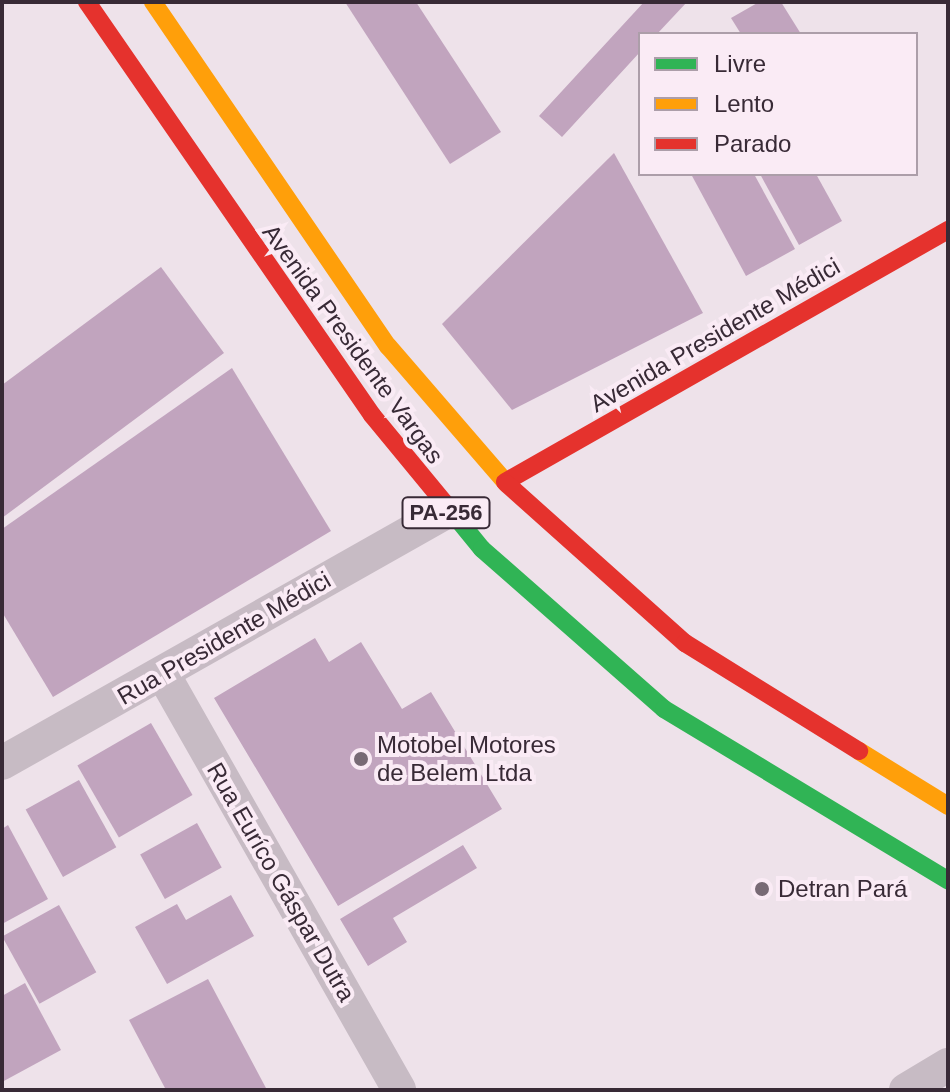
<!DOCTYPE html>
<meta charset="utf-8">
<style>
body{margin:0}
#map{position:relative;width:950px;height:1092px;overflow:hidden;background:#eee2ea;font-family:Helvetica,sans-serif}
div>[style]{position:absolute}
[style*='--x']{left:calc(var(--x)*1px);top:calc(var(--y)*1px);width:calc(var(--w)*1px);rotate:calc(var(--a)*1deg)}
.building>*{inset:0;background:#c1a4be;transform-origin:0 0}
.street>*{height:34px;margin:-17px;padding:0 17px;transform-origin:17px;border-radius:17px;background:#c7bbc4}
.fast>*{height:18px;margin:-9px;padding:0 9px;transform-origin:9px;border-radius:9px;background:#30b455}
.slow>*{height:18px;margin:-9px;padding:0 9px;transform-origin:9px;border-radius:9px;background:#ff9f0a}
.jam>*{height:18px;margin:-9px;padding:0 9px;transform-origin:9px;border-radius:9px;background:#e5322d}
.dots>*{width:22px;height:22px;translate:-50% -50%;box-sizing:border-box;border:4px solid #faebf5;border-radius:50%}
span{translate:-50% -50%;white-space:nowrap;text-align:center;line-height:1.15;-webkit-text-stroke:8px #faebf5;paint-order:stroke}
.shield-label span{padding:2px 6px;background:#faebf5;border:2px solid;border-radius:6px;-webkit-text-stroke-width:0}
.shield-label{font-size:22px;color:#382a36;font-weight:700}
.street-label{font-size:24px;color:#382a36}
.poi-label{font-size:24px;color:#382a36}
.left{translate:0 -50%;text-align:left}
.frame{position:absolute;inset:0;border:4px solid #382a36;pointer-events:none}
.legend{position:absolute;left:638px;top:32px;width:280px;height:144px;box-sizing:border-box;background:#faebf5;border:2px solid #ac9ea9;margin:0;padding:10px 14px;list-style:none;font-size:24px;color:#382a36}
.legend li{display:flex;align-items:center;gap:16px;height:40px}
.legend b{width:40px;border:2px solid #ac9ea9}
</style>
<div id="map">
<div class="building">
<i style="clip-path:polygon(345px 2px,416px 2px,501px 132px,450px 164px)"></i>
<i style="clip-path:polygon(644px 2px,687px 2px,657px 34px,640px 34px,640px 52px,562px 137px,539px 116px)"></i>
<i style="clip-path:polygon(759px 2px,781px 2px,801px 34px,741px 34px,731px 18px)"></i>
<i style="clip-path:polygon(614px 153px,703px 313px,512px 410px,442px 324px)"></i>
<i style="clip-path:polygon(691px 174px,754px 174px,795px 249px,746px 276px)"></i>
<i style="clip-path:polygon(760px 174px,816px 174px,842px 221px,799px 245px)"></i>
<i style="clip-path:polygon(161px 267px,224px 353px,2px 518px,2px 385px)"></i>
<i style="clip-path:polygon(232px 368px,331px 531px,53px 697px,2px 612px,2px 529px)"></i>
<i style="clip-path:polygon(315px 638px,329px 662px,361px 642px,402px 709px,431px 692px,502px 809px,338px 906px,214px 698px)"></i>
<i style="left:151px;top:723px;width:83px;height:85px;rotate:60deg"></i>
<i style="left:79px;top:780px;width:77px;height:61px;rotate:61deg"></i>
<i style="left:197px;top:823px;width:51px;height:65px;rotate:61deg"></i>
<i style="clip-path:polygon(8px 825px,48px 899px,2px 924px,2px 829px)"></i>
<i style="clip-path:polygon(463px 845px,477px 868px,393px 918px,407px 942px,368px 966px,340px 919px)"></i>
<i style="clip-path:polygon(231px 895px,254px 936px,167px 984px,135px 927px,177px 904px,186px 920px)"></i>
<i style="left:59px;top:905px;width:77px;height:65px;rotate:61deg"></i>
<i style="clip-path:polygon(208px 979px,267px 1090px,166px 1090px,129px 1020px)"></i>
<i style="clip-path:polygon(25px 983px,61px 1050px,2px 1082px,2px 996px)"></i>
</div>
<div class="street">
<i style="--x:163;--y:674;--w:478;--a:60.4"></i>
<i style="--x:2;--y:763;--w:510;--a:-29.48"></i>
<i style="--x:906;--y:1090;--w:49;--a:-30.8"></i>
</div>
<div class="fast">
<i style="--x:447;--y:506;--w:55;--a:50.9"></i>
<i style="--x:482;--y:549;--w:242;--a:41.3"></i>
<i style="--x:664;--y:709;--w:332;--a:31.1"></i>
</div>
<div class="slow">
<i style="--x:153;--y:2;--w:417;--a:55.7"></i>
<i style="--x:388;--y:346;--w:182;--a:49.2"></i>
<i style="--x:859;--y:751;--w:105;--a:31.7"></i>
</div>
<div class="jam">
<i style="--x:87;--y:2;--w:502;--a:55.39"></i>
<i style="--x:372;--y:415;--w:118;--a:50.5"></i>
<i style="--x:505;--y:482;--w:510;--a:-29.63"></i>
<i style="--x:507;--y:484;--w:239;--a:41.8"></i>
<i style="--x:685;--y:643;--w:205;--a:31.8"></i>
</div>
<div class="dots">
<i style="left:361px;top:759px;background:#786a75"></i>
<i style="left:762px;top:889px;background:#786a75"></i>
</div>
<div class="shield-label">
<span style="left:446px;top:513px">PA-256</span>
</div>
<div class="street-label">
<span style="left:715px;top:335px;rotate:-30deg">Avenida Presidente Médici</span>
<span style="left:353px;top:344px;rotate:54deg">Avenida Presidente Vargas</span>
<span style="left:224px;top:638px;rotate:-30deg">Rua Presidente Médici</span>
<span style="left:281px;top:882px;rotate:60deg">Rua Euríco Gáspar Dutra</span>
</div>
<div class="poi-label">
<span class="left" style="left:377px;top:759px">Motobel Motores<br>de Belem Ltda</span>
<span class="left" style="left:778px;top:889px">Detran Pará</span>
</div>
<div class="frame"></div>
<ul class="legend">
<li><b style="height:10px;background:#30b455"></b>Livre</li>
<li><b style="height:10px;background:#ff9f0a"></b>Lento</li>
<li><b style="height:10px;background:#e5322d"></b>Parado</li>
</ul>
</div>
